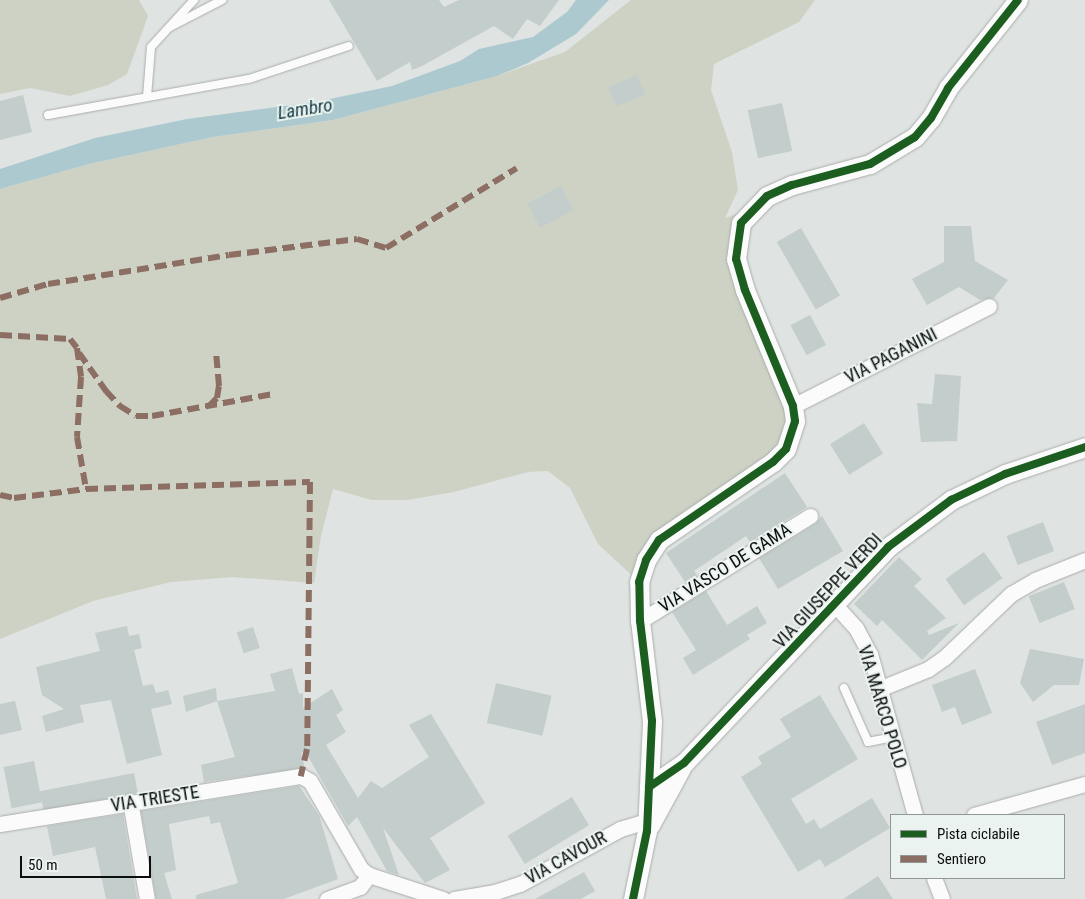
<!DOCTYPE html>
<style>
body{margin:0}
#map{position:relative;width:1085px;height:899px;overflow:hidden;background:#dfe3e1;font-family:"Roboto Condensed",sans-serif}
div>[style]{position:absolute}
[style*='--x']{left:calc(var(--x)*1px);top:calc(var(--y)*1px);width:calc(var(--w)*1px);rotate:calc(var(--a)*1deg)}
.green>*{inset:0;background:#cdd2c5}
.water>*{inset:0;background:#adc9d0}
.building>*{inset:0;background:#c3cdcb;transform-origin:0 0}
.roads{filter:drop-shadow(0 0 1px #aaadab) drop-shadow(0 0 1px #aaadab)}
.service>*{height:8px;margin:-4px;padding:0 4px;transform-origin:4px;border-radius:4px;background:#fafbfa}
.minor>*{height:15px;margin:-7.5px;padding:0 7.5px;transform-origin:7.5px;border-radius:7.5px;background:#fafbfa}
.tertiary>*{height:19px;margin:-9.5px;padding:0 9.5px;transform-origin:9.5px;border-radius:9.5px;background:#fafbfa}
.quiet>*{height:6px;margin-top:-3px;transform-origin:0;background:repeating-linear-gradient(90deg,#8d6e63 0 12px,transparent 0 18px)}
.cycleway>*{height:8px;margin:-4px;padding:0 4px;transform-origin:4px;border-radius:4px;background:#1b5e20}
span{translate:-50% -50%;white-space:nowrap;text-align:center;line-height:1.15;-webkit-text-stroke:4px #eaf3ef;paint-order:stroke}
.street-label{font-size:18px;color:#0c0e0d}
.water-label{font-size:19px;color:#133942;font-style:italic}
.legend{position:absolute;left:890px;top:814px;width:175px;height:65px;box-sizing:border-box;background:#eaf3ef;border:1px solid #919795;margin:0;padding:6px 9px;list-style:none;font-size:15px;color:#0c0e0d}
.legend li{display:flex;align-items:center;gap:10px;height:25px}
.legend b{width:25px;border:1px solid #919795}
.scale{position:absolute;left:20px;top:856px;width:131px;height:22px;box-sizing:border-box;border:2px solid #0c0e0d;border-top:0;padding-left:6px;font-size:15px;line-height:18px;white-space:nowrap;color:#0c0e0d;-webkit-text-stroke:4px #eaf3ef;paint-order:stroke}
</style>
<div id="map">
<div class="green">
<i style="clip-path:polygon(0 0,139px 0,148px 16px,127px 74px,108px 85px,70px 96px,30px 88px,0 94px)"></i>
<i style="clip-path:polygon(631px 0,815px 0,799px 22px,714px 64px,711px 90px,732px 152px,738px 190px,725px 218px,753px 208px,737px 240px,792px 437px,677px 525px,639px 582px,598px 544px,570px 488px,548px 471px,528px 472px,454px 492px,407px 500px,372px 500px,333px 489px,321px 536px,314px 583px,232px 577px,171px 582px,93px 601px,0 639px,0 189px,89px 164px,213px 137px,333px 120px,497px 76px,565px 52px)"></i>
</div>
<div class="water">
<i style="clip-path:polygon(576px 0,609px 0,576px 34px,528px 63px,497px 76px,333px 120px,213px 137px,89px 164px,0 189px,0 169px,95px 138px,187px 119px,315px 102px,392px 86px,460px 61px,479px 49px,533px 37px,567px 12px)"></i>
</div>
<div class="building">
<i style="clip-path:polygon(329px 0,439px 0,444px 7px,459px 0,559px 0,540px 26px,527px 19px,513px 39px,494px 26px,422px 66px,412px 70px,410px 62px,377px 81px)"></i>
<i style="left:637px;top:75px;width:21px;height:31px;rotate:67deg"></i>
<i style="clip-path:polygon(23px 95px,32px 132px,0 140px,0 101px)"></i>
<i style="left:782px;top:103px;width:49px;height:35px;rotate:78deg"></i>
<i style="left:561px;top:186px;width:27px;height:38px;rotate:62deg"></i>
<i style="clip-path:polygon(944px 226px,971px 226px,975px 261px,1008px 280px,994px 298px,980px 300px,959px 287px,927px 305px,912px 279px,944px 262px)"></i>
<i style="left:801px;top:228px;width:78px;height:28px;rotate:60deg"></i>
<i style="left:810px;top:315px;width:34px;height:22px;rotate:62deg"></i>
<i style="clip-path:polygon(935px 374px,961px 376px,957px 441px,921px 442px,917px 403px,932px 404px)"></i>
<i style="left:864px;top:423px;width:36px;height:40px;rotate:58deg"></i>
<i style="clip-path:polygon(785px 473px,807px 507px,750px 542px,746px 536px,694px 571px,697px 575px,685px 582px,666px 553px)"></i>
<i style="clip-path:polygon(822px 516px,843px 551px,778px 589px,759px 558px,815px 524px)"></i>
<i style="left:1043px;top:522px;width:31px;height:39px;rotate:69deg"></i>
<i style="left:984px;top:552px;width:32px;height:47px;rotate:55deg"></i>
<i style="clip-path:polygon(899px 557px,922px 579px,914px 586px,946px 618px,927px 631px,929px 635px,959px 623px,922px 660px,882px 620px,877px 626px,854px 604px)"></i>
<i style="left:1064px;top:582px;width:29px;height:38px;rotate:68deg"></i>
<i style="clip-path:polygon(706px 591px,727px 625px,757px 606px,767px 623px,747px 635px,750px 639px,693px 675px,683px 658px,696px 650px,672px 612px)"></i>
<i style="clip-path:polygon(127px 626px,129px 636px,139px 634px,142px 648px,134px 650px,143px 686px,153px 684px,156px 693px,168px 690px,172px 704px,151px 709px,162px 755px,127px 764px,111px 700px,80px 705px,84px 722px,46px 732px,42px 716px,64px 709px,42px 695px,36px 667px,100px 651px,95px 633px)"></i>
<i style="left:253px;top:627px;width:22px;height:17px;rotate:72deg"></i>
<i style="clip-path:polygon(1030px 649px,1084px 659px,1079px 685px,1054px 685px,1033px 702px,1020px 683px)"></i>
<i style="clip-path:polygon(292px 668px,299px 694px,303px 693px,303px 708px,332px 689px,343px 710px,336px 715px,346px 732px,326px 745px,358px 798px,371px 781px,382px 788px,429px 757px,409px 725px,431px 714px,485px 803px,430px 838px,450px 870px,425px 883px,383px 828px,399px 875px,387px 871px,357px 817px,348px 826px,305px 751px,301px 753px,305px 768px,204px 782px,201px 765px,235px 757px,217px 701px,275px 691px,270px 674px)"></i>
<i style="clip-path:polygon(975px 669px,992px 713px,962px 725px,955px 707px,942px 712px,932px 685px)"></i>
<i style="left:496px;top:683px;width:57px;height:41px;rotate:13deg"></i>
<i style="clip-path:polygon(216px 688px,217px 701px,186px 712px,183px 696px)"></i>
<i style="clip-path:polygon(820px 695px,858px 759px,791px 799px,806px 824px,814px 819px,820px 829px,872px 798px,890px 828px,825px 867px,820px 859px,798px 872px,741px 777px,762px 764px,758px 757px,791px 737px,780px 719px)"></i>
<i style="clip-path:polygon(15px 701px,22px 730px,0 735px,0 704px)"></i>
<i style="clip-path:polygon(1085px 704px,1085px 753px,1052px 765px,1036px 722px)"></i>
<i style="left:34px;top:761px;width:42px;height:31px;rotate:79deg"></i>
<i style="left:134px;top:773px;width:20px;height:96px;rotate:79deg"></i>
<i style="clip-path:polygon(299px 786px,319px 815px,338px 879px,284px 899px,196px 899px,196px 895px,238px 883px,220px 822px,211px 824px,209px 816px,169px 824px,176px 870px,164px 873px,172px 899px,156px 899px,141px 811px)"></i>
<i style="left:572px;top:797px;width:33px;height:75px;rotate:59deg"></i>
<i style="clip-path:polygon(123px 814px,137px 899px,106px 899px,95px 847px,53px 856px,47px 826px)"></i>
<i style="clip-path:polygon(584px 872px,595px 891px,581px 899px,535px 899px)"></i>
<i style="clip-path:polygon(878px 876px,893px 899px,843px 899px)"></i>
</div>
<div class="roads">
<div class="service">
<i style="--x:170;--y:27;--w:59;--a:-27.4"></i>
<i style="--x:147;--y:97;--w:50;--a:-85.4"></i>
<i style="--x:151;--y:47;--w:64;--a:-47.5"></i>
<i style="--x:48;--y:115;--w:204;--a:-10.2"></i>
<i style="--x:249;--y:79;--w:105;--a:-18.3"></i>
<i style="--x:844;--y:688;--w:59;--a:66"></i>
<i style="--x:868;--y:742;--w:25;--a:-11"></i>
</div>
<div class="minor">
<i style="--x:793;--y:406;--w:220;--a:-27"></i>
<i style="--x:836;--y:606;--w:30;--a:48"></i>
<i style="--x:856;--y:628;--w:30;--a:62"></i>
<i style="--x:870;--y:654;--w:167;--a:74.4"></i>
<i style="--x:640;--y:621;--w:200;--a:-31.7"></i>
<i style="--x:879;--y:689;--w:53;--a:-22.2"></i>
<i style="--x:928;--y:669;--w:19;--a:-35"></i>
<i style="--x:944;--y:658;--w:93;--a:-43.7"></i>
<i style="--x:1011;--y:594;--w:28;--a:-30"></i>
<i style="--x:1035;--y:580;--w:54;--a:-21.8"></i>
<i style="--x:130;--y:801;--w:99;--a:80.2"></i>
<i style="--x:974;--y:815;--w:115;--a:-15.6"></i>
<i style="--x:0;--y:824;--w:305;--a:-9.1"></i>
<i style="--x:301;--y:776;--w:10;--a:29"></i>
<i style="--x:310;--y:781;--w:102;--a:59.9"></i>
<i style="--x:361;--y:869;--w:10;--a:37"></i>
<i style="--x:369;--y:875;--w:78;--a:18"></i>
<i style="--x:934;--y:878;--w:22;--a:69"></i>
<i style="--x:327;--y:899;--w:35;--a:-20"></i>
<i style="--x:360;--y:887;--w:15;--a:-53"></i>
<i style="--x:454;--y:899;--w:42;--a:-9.7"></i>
<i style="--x:495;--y:892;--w:26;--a:-18"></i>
<i style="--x:520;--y:884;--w:114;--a:-28.8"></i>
<i style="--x:620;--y:829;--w:28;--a:-17"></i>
</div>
<div class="tertiary">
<i style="--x:649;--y:787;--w:42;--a:-34.4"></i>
<i style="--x:684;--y:763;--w:297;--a:-46.6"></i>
<i style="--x:888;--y:547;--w:79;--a:-36.7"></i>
<i style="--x:951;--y:500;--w:60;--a:-25.7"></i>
<i style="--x:1005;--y:474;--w:84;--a:-18.6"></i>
<i style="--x:650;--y:825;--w:65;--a:-61.5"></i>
<i style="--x:633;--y:899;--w:69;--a:-78.4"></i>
<i style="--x:647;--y:831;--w:110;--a:-87.4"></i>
<i style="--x:652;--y:721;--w:101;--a:-96.8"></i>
<i style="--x:640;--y:621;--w:39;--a:-91"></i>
<i style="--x:639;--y:582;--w:23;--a:-72"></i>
<i style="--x:646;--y:560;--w:24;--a:-57"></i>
<i style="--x:659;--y:540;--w:138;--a:-34.4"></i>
<i style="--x:773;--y:462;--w:18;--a:-45"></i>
<i style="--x:786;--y:449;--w:29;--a:-72"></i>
<i style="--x:795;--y:421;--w:15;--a:-98"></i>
<i style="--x:793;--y:406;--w:126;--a:-112.5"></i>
<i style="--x:745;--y:290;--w:32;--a:-106"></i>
<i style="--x:736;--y:259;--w:36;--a:-82"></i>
<i style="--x:741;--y:223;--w:37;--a:-46"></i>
<i style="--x:767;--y:196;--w:27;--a:-24"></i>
<i style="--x:792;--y:185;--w:81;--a:-15.1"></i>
<i style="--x:870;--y:164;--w:52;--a:-31"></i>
<i style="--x:915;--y:137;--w:25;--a:-50"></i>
<i style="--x:931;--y:118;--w:34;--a:-60"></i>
<i style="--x:948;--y:88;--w:112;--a:-51.5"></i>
</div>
</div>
<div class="quiet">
<i style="--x:0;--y:298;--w:50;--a:-16.3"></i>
<i style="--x:48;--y:284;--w:183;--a:-9.1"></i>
<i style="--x:229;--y:255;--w:129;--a:-7.1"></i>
<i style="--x:357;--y:239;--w:30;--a:17"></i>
<i style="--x:386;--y:248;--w:153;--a:-31.4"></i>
<i style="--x:0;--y:335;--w:70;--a:3.3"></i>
<i style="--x:70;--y:339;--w:11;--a:52"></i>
<i style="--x:77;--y:348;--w:29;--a:82"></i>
<i style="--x:81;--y:377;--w:60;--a:93.8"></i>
<i style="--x:77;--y:437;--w:53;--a:80.2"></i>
<i style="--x:79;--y:353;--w:47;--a:54.6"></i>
<i style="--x:106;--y:391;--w:21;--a:47"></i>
<i style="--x:120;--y:406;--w:19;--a:32"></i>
<i style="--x:136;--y:416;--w:16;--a:0"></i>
<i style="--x:152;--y:416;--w:123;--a:-10.3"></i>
<i style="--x:209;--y:406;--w:11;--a:-45"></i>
<i style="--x:217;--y:398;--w:12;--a:-81"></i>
<i style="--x:219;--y:386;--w:35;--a:-95"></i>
<i style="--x:0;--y:495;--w:14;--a:12"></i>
<i style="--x:14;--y:498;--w:73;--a:-7.1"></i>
<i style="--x:86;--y:489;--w:224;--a:-1.8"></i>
<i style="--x:310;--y:482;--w:267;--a:90.6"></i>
<i style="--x:307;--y:749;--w:28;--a:103"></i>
</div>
<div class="cycleway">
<i style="--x:649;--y:787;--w:42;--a:-34.4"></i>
<i style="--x:684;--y:763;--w:297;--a:-46.6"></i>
<i style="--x:888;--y:547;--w:79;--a:-36.7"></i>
<i style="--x:951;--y:500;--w:60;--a:-25.7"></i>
<i style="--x:1005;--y:474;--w:84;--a:-18.6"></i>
<i style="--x:633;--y:899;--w:69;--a:-78.4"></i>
<i style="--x:647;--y:831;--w:110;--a:-87.4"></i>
<i style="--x:652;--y:721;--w:101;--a:-96.8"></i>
<i style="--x:640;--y:621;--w:39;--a:-91"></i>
<i style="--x:639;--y:582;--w:23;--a:-72"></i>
<i style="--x:646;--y:560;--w:24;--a:-57"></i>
<i style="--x:659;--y:540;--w:138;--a:-34.4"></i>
<i style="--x:773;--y:462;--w:18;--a:-45"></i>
<i style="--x:786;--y:449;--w:29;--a:-72"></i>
<i style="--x:795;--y:421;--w:15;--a:-98"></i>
<i style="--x:793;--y:406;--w:126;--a:-112.5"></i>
<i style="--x:745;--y:290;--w:32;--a:-106"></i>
<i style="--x:736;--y:259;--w:36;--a:-82"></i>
<i style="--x:741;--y:223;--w:37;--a:-46"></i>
<i style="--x:767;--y:196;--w:27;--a:-24"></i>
<i style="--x:792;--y:185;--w:81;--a:-15.1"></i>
<i style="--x:870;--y:164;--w:52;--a:-31"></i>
<i style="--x:915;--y:137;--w:25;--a:-50"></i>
<i style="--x:931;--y:118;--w:34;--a:-60"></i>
<i style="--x:948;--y:88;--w:112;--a:-51.5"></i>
</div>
<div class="street-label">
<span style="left:891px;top:356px;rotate:-27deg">VIA PAGANINI</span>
<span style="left:725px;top:568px;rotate:-32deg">VIA VASCO DE GAMA</span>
<span style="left:828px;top:591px;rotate:-47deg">VIA GIUSEPPE VERDI</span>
<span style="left:882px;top:707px;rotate:73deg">VIA MARCO POLO</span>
<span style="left:155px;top:799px;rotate:-9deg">VIA TRIESTE</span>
<span style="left:566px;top:858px;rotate:-29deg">VIA CAVOUR</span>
</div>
<div class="water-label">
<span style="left:305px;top:109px;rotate:-9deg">Lambro</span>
</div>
<ul class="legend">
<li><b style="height:6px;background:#1b5e20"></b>Pista ciclabile</li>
<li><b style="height:6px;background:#8d6e63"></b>Sentiero</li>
</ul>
<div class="scale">50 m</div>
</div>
